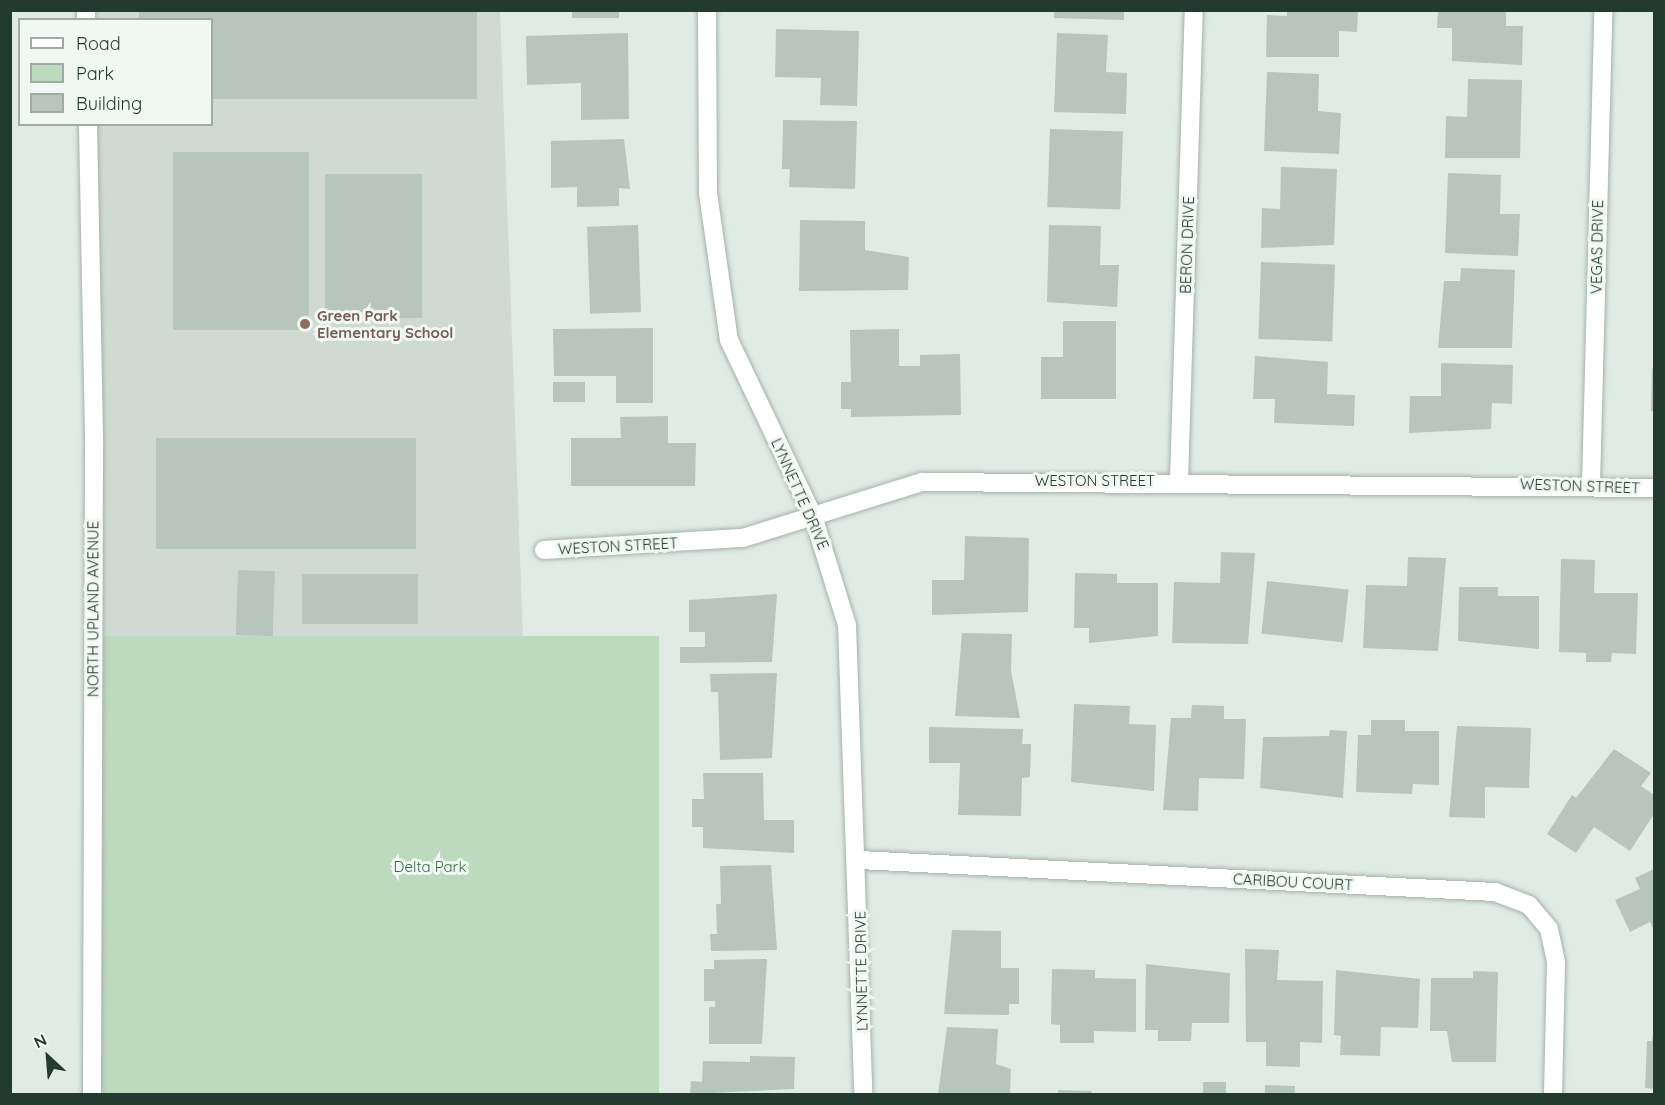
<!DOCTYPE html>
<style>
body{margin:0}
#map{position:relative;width:1665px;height:1105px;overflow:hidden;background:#e1ebe5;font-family:Quicksand,sans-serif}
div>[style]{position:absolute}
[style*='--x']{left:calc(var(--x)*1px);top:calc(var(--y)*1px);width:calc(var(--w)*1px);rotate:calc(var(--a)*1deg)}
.built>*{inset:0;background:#d0dad3}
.green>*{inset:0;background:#bcdabe;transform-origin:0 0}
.building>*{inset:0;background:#b7c5bd;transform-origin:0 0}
.roads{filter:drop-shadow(0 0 2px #a4b2ab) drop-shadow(0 0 2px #a4b2ab)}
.minor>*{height:18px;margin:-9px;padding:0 9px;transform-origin:9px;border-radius:9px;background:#fff}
.tertiary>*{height:18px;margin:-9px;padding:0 9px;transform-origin:9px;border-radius:9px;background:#fff}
.dots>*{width:16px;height:16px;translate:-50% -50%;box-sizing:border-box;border:3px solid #f1f7f3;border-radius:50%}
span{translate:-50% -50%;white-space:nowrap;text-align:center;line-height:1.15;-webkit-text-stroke:6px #f1f7f3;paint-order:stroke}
.street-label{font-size:15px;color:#233a30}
.education-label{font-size:15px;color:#785e54;font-weight:700}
.left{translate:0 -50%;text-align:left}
.park-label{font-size:15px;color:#306e3d}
.frame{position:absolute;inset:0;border:12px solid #233a30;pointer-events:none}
.legend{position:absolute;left:18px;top:18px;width:195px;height:108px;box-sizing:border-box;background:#f1f7f3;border:2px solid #9faba5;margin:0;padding:8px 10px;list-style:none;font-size:18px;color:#233a30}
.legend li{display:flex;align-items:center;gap:12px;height:30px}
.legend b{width:30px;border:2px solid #9faba5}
.north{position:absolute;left:18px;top:1027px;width:60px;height:60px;-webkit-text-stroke:4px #f1f7f3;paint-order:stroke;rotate:334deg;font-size:16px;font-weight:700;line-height:24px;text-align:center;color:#233a30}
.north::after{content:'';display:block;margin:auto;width:21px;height:27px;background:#233a30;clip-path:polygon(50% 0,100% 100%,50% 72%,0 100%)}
</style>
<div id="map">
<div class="built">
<i style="clip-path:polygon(97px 11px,500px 11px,523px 638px,100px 651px,97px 125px,212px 124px,212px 20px,97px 19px)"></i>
</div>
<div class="green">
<i style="left:659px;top:636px;width:458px;height:559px;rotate:90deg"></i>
</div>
<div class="building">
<i style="clip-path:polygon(139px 10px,477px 10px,477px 99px,212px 99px,212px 20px,139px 20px)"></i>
<i style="left:572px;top:10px;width:47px;height:8px"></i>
<i style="clip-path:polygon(1054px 10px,1124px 10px,1124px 20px,1054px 18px)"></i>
<i style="clip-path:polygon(1287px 10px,1358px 10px,1357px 32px,1339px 31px,1339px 57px,1266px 57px,1267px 15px,1287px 16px)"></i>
<i style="clip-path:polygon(1438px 10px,1506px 10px,1506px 26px,1523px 26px,1522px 65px,1452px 61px,1452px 28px,1437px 28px)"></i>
<i style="clip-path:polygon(776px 29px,859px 31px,857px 106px,820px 105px,821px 78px,775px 77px)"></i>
<i style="clip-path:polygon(628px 33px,629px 119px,581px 120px,581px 83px,527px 85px,526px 36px)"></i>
<i style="clip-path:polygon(1057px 33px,1108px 35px,1106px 72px,1127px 73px,1126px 114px,1054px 112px)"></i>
<i style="clip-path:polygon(1267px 72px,1319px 74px,1318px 111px,1341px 113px,1339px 154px,1264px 151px)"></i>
<i style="clip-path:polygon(1468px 79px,1522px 80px,1520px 158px,1445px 158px,1446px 116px,1467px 117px)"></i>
<i style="clip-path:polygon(783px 120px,857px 121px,855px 189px,789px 187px,790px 169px,782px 169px)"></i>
<i style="left:1050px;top:129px;width:73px;height:78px;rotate:2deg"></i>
<i style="clip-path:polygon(624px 139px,630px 189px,619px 188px,619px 206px,577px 207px,577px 187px,551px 188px,551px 141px)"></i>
<i style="left:309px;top:152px;width:178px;height:136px;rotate:90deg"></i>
<i style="clip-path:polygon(1281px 167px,1337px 169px,1334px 245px,1261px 248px,1262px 208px,1280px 209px)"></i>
<i style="clip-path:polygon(1448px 173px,1501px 175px,1500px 214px,1520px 214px,1518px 256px,1445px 253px)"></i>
<i style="left:325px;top:174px;width:97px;height:144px"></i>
<i style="clip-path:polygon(800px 220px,865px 221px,865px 250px,909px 257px,908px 290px,799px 291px)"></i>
<i style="left:638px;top:225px;width:87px;height:51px;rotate:88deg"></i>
<i style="clip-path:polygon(1049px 225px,1101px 226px,1100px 265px,1119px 265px,1117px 307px,1047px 302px)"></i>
<i style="left:1261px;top:262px;width:74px;height:77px;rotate:2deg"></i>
<i style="clip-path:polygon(1461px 268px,1515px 270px,1512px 348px,1438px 348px,1444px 281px,1460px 281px)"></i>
<i style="clip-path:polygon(1063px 321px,1116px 321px,1116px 399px,1041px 399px,1041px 357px,1063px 357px)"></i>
<i style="clip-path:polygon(653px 328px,653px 403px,616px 403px,616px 376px,554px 376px,553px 329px)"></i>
<i style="clip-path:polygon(899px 329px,899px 366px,920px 366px,920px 355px,960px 354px,961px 415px,851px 417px,851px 409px,841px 409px,841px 382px,851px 382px,850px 330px)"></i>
<i style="clip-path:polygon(1255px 356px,1328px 362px,1327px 394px,1355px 395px,1354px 426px,1274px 423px,1275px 399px,1253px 399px)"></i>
<i style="clip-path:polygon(1441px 363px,1513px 365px,1512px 404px,1492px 403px,1491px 429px,1409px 433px,1410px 396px,1441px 396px)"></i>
<i style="clip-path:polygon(1652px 368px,1654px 369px,1654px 411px,1651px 411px)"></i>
<i style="left:553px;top:382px;width:32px;height:20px"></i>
<i style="clip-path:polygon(668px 416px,668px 443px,696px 443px,695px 486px,571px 486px,571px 438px,621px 438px,620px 417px)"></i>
<i style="left:156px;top:438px;width:260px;height:111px"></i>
<i style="clip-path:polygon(965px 536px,1029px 538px,1028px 612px,932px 615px,932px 580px,964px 580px)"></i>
<i style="clip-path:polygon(1221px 552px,1255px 553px,1248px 644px,1172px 643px,1174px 582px,1220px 583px)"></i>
<i style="clip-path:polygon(1408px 557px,1446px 558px,1438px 651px,1363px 648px,1366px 585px,1407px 586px)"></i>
<i style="clip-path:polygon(1561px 559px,1595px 560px,1594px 593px,1638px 593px,1636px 654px,1612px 653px,1611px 662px,1586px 662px,1586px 653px,1559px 652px)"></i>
<i style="left:238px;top:570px;width:37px;height:65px;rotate:2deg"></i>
<i style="clip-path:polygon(1075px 573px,1117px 574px,1117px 583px,1158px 583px,1158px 636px,1089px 643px,1089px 628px,1074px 628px)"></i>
<i style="left:418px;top:574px;width:50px;height:116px;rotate:90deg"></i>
<i style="left:1267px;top:581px;width:82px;height:53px;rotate:6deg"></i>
<i style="clip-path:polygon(1459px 587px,1498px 587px,1498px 596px,1539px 596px,1539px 649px,1458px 641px)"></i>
<i style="clip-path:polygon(777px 594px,772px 662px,680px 663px,680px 647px,705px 647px,705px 632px,689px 632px,689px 600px)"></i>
<i style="clip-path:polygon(962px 633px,1012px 634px,1011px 671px,1020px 718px,955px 716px)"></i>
<i style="clip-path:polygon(777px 673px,772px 758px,720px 760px,718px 692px,711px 692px,710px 674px)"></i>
<i style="clip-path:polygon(1074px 704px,1130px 706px,1129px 724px,1156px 725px,1154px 791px,1071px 782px)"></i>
<i style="clip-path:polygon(1192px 705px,1224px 706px,1224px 719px,1246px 719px,1244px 779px,1199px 778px,1198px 811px,1163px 810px,1171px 718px,1191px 718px)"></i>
<i style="clip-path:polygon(1371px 720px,1405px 720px,1405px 731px,1439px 731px,1439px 785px,1413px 784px,1412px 794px,1356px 792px,1358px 735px,1371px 735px)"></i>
<i style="clip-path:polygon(1457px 726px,1531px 728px,1529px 788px,1485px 787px,1485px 818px,1449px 817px)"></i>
<i style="clip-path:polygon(929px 727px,1023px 729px,1022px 744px,1031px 744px,1030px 777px,1022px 778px,1021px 816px,958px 815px,960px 763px,929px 763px)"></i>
<i style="clip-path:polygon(1330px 730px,1347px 731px,1343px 798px,1260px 788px,1263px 737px,1329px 736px)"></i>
<i style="clip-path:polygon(1614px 749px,1651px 773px,1641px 786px,1654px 795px,1654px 814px,1630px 851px,1594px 827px,1576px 853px,1547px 834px,1572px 795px,1576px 798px)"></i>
<i style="clip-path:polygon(703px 773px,763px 773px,764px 820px,794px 820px,794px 853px,703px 848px,703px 827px,692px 827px,692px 799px,704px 799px)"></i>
<i style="clip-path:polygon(771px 865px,777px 950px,711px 951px,710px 934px,717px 934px,716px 904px,721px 904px,720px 866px)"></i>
<i style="clip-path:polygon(1654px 869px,1654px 930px,1650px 922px,1630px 932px,1615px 900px,1640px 889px,1635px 878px)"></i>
<i style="clip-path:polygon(952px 930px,1001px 931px,1001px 968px,1019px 968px,1019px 1004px,1009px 1004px,1009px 1015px,944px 1014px)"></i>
<i style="clip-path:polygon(1245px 949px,1279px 950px,1277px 980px,1323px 981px,1322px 1043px,1300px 1042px,1300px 1067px,1266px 1066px,1266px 1042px,1246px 1042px)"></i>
<i style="clip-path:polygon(767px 959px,762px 1044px,709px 1044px,709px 1007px,715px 1007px,715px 1001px,704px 1001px,704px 969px,714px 969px,714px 960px)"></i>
<i style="clip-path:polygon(1146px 964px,1230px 973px,1229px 1023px,1192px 1023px,1191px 1041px,1158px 1041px,1158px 1030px,1145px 1030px)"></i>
<i style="clip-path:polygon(1052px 969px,1095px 970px,1095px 978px,1136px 979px,1136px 1032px,1094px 1031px,1094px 1043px,1060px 1043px,1060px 1025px,1051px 1024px)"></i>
<i style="clip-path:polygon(1336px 970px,1420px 979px,1418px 1028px,1381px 1027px,1380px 1056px,1340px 1055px,1341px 1036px,1334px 1035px)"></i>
<i style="clip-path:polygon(1473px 971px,1498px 972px,1496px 1062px,1452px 1062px,1447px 1031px,1430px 1031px,1431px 978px,1473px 978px)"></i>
<i style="clip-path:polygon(947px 1027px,998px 1029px,996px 1064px,1011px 1069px,1010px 1094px,938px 1094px)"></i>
<i style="clip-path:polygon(1654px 1028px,1654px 1089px,1645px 1088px,1647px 1041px,1652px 1041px)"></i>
<i style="clip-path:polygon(750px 1056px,795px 1057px,794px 1089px,690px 1094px,691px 1081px,702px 1082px,703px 1061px,750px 1062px)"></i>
<i style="left:1203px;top:1082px;width:23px;height:12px"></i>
<i style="left:1265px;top:1085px;width:30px;height:9px;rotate:2deg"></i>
<i style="clip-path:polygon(1058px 1090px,1092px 1091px,1091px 1094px,1058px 1094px)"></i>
</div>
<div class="roads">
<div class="minor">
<i style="--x:86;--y:10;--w:10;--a:90"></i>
<i style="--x:88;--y:124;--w:325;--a:88.9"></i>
<i style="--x:94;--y:449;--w:645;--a:90.18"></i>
<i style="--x:1179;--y:480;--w:470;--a:-88.2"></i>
<i style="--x:1591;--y:484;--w:474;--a:-88.5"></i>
<i style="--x:544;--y:550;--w:199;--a:-3.5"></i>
<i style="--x:743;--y:538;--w:188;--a:-17.4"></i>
<i style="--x:922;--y:482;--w:732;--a:0.47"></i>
<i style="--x:859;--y:860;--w:637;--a:2.88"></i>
<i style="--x:1495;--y:892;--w:36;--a:21"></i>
<i style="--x:1529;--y:905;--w:31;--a:50"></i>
<i style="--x:1549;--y:929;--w:35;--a:78"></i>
<i style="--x:1556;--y:963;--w:131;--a:91.3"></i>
</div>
<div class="tertiary">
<i style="--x:707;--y:10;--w:183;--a:89.7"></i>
<i style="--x:708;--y:193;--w:148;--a:81.9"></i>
<i style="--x:729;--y:340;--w:195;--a:64.5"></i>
<i style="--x:813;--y:516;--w:114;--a:72.7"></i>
<i style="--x:847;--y:625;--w:469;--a:88"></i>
</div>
</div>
<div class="dots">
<i style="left:305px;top:324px;background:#8d6e63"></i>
</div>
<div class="street-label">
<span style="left:1187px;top:245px;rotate:-88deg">BERON DRIVE</span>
<span style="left:1597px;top:247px;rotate:-89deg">VEGAS DRIVE</span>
<span style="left:1095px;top:481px">WESTON STREET</span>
<span style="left:1580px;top:486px;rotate:2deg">WESTON STREET</span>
<span style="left:800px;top:494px;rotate:66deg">LYNNETTE DRIVE</span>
<span style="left:618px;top:546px;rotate:-3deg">WESTON STREET</span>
<span style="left:93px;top:609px;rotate:-90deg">NORTH UPLAND AVENUE</span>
<span style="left:1293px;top:882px;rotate:3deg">CARIBOU COURT</span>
<span style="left:861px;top:971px;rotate:-91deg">LYNNETTE DRIVE</span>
</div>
<div class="education-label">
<span class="left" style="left:317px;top:324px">Green Park<br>Elementary School</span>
</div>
<div class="park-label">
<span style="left:430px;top:867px">Delta Park</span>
</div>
<div class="frame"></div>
<ul class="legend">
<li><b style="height:8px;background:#fff"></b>Road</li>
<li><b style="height:16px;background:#bcdabe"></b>Park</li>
<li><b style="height:16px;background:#b7c5bd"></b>Building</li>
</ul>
<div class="north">N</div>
</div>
